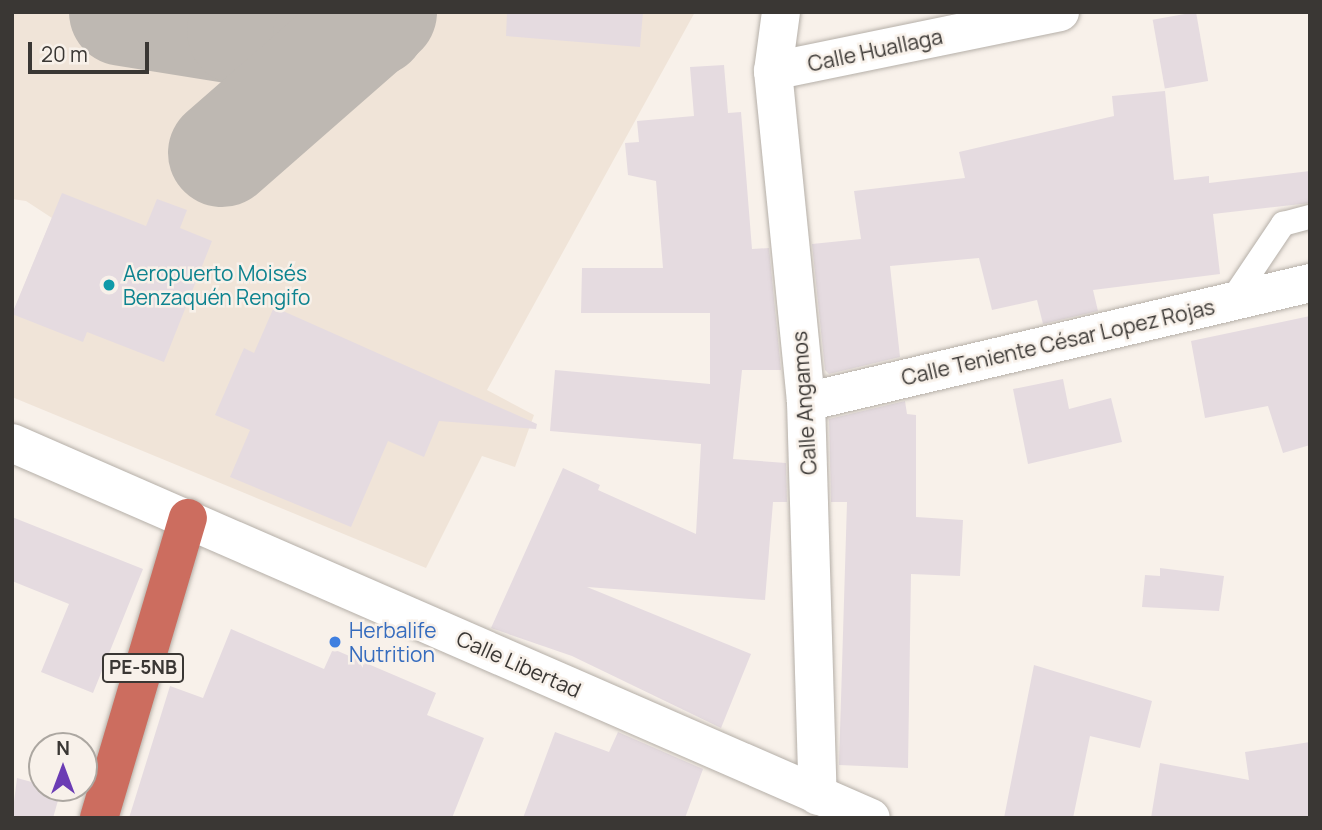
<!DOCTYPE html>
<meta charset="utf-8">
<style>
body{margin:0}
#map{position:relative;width:1322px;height:830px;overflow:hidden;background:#f8f1ea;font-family:Manrope,sans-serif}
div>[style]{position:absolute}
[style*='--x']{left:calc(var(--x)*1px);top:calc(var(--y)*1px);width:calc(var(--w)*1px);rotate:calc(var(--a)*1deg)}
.built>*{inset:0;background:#f0e4d8}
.taxiway>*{height:108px;margin:-54px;padding:0 54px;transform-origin:54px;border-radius:54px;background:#beb8b2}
.building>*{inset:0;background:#e5dbe0;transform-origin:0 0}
.roads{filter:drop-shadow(0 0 2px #b5afa8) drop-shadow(0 0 2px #b5afa8)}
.lane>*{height:24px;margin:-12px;padding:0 12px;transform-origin:12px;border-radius:12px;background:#fff}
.street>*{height:38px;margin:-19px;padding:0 19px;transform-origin:19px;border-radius:19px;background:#fff}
.secondary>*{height:38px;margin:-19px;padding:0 19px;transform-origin:19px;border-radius:19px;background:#fff}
.highway>*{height:38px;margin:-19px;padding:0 19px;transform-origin:19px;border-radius:19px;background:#cc6d5f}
.dots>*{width:19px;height:19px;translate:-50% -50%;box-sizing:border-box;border:4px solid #f8f1ea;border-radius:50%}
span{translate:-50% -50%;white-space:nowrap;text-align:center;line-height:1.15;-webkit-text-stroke:5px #f8f1ea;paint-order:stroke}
.shield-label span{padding:2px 5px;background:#f8f1ea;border:2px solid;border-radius:5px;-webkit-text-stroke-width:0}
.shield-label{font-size:19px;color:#3a3734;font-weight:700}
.street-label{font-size:21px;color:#3a3734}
.culture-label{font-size:21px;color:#0d838f}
.left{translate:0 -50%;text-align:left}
.shop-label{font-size:21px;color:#366cbe}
.frame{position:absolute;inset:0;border:14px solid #3a3734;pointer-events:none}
.north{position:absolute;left:28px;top:732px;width:70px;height:70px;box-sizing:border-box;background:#f8f1ea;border:2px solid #aca7a1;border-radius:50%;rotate:0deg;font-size:19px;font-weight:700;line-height:28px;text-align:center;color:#3a3734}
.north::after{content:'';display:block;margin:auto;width:24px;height:32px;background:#6b3cb4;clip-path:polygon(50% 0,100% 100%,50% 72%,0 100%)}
.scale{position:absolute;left:28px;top:42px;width:121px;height:32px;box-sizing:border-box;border:4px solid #3a3734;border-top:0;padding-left:9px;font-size:21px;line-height:24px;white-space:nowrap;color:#3a3734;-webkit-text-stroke:5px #f8f1ea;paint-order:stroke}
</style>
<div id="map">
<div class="built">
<i style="clip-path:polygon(12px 12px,695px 12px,487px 390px,534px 415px,515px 467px,482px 456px,426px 568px,12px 397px,12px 315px,52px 218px,26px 201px,12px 199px)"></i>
</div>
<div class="taxiway">
<i style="--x:123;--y:12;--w:120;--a:9.1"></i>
<i style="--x:241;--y:31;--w:86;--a:3.3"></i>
<i style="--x:327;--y:36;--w:48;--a:-15.8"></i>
<i style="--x:222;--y:153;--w:214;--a:-41.2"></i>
</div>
<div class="building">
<i style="clip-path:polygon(507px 12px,643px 12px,640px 47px,506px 36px)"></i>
<i style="left:1196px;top:12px;width:70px;height:44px;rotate:80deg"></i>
<i style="clip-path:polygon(724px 65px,728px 113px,741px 112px,752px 249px,769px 248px,781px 370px,742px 370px,733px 459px,786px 463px,787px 502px,773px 502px,765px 600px,587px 587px,751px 654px,721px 728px,572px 656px,491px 628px,563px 468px,600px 485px,598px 490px,696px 534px,701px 444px,550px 431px,555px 370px,710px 384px,710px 313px,581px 313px,582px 268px,663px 268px,656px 181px,628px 175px,625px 143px,639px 142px,637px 121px,694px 116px,690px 67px)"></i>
<i style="clip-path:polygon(1165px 91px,1174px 180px,1209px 176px,1209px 183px,1310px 171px,1310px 203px,1213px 214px,1220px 274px,1093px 290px,1098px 311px,1043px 324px,1037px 300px,992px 310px,979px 258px,890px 266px,900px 357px,829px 374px,825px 370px,812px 244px,861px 239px,854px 191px,965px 178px,959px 152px,1114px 116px,1112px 96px)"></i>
<i style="clip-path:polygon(62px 193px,146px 226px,157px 199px,187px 210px,180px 228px,212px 241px,164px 362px,87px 332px,83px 342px,12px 314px)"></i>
<i style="clip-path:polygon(274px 307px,537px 424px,536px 429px,439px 421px,424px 457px,388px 441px,351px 527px,230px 477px,250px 430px,215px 415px,244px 348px,254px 353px)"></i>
<i style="clip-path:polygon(1310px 316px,1310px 445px,1283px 453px,1268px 406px,1205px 418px,1191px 341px)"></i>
<i style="clip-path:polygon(1063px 379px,1069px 409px,1111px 398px,1122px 442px,1028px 464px,1013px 389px)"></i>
<i style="clip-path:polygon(905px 401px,907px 414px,916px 415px,916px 517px,963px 520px,960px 576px,911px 574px,908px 768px,839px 765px,847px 502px,831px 502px,829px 419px)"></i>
<i style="clip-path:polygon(12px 517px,143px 569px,93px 693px,41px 672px,69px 604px,12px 581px)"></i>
<i style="clip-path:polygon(1160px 568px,1224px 576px,1219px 611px,1142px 607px,1145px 575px,1160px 576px)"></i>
<i style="clip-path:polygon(231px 629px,324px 669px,333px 649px,436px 693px,427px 715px,484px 738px,452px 818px,129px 818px,170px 686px,203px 698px)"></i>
<i style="clip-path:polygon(1034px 665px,1152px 701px,1140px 748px,1090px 736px,1073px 818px,1004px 818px)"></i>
<i style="clip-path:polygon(555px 732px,609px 752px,618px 732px,703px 769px,685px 818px,523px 818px)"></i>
<i style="clip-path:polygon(1310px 742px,1310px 818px,1151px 818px,1160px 763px,1249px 780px,1245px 752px)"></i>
<i style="clip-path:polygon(17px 778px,61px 790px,53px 818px,12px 818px)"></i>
</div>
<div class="roads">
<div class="lane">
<i style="--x:1232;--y:300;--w:92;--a:-56.1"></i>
<i style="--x:1283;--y:224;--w:28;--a:-15"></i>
</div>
<div class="street">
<i style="--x:773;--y:71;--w:293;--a:-11.6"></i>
<i style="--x:806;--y:402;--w:518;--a:-13.28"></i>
</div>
<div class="secondary">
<i style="--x:781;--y:12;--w:60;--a:97.7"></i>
<i style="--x:773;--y:71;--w:333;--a:84.3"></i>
<i style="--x:806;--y:402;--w:394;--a:88.3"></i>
<i style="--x:12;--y:443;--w:937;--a:23.58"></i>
</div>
<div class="highway">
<i style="--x:99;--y:818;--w:313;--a:-73.5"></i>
</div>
</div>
<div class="dots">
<i style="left:109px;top:285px;background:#0f9aa8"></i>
<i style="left:335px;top:642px;background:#3f7fe0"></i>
</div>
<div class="shield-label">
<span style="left:143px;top:668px">PE-5NB</span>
</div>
<div class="street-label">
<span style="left:875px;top:50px;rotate:-12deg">Calle Huallaga</span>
<span style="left:1058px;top:342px;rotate:-13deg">Calle Teniente César Lopez Rojas</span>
<span style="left:804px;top:403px;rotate:-94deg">Calle Angamos</span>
<span style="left:519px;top:664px;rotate:24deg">Calle Libertad</span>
</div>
<div class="culture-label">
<span class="left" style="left:123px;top:285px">Aeropuerto Moisés<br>Benzaquén Rengifo</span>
</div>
<div class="shop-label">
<span class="left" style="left:349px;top:642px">Herbalife<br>Nutrition</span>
</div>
<div class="frame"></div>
<div class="north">N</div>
<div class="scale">20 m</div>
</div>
